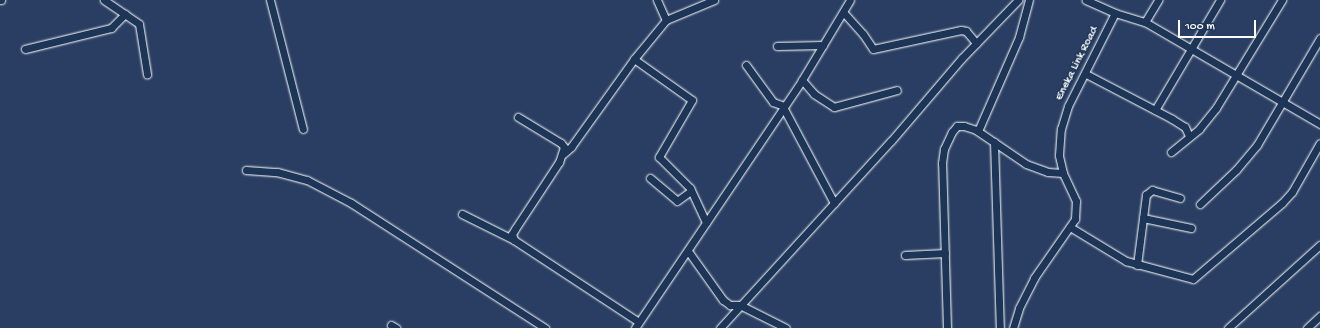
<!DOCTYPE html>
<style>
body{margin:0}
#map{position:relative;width:1320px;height:328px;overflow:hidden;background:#293e62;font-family:"Gochi Hand",sans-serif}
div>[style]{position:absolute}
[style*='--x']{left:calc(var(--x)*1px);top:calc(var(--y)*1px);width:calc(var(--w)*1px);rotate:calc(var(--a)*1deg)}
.roads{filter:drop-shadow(0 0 1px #fff) drop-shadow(0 0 1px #fff)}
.minor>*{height:7px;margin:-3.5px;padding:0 3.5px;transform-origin:3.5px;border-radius:3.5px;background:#1d3557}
span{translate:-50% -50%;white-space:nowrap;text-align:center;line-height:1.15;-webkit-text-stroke:3px #1d3557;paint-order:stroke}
.street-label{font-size:12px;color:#fff}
.scale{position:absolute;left:1178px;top:20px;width:78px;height:18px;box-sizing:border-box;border:2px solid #fff;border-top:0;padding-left:5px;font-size:12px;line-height:14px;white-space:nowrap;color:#fff;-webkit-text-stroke:3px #1d3557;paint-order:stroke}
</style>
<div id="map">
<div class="roads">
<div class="minor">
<i style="--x:0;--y:0;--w:1;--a:0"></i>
<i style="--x:104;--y:0;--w:42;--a:34.4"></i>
<i style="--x:139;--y:24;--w:51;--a:80.9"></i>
<i style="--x:270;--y:0;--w:133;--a:75.7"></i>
<i style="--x:657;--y:0;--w:22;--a:66"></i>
<i style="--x:844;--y:13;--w:28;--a:48"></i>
<i style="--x:863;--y:34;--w:18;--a:56"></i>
<i style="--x:873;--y:49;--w:90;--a:-12.2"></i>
<i style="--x:961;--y:30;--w:5;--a:11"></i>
<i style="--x:966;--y:31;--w:16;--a:50"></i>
<i style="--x:1115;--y:13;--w:31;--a:17"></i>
<i style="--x:1145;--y:22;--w:203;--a:30.2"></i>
<i style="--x:1145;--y:22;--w:26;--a:-59"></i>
<i style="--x:777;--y:46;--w:46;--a:-1.2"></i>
<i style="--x:25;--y:49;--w:89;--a:-13.7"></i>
<i style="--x:111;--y:28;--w:20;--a:-45"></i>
<i style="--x:634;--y:59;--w:71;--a:35.3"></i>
<i style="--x:692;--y:100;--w:66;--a:120.1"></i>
<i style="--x:659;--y:157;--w:44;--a:45"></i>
<i style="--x:690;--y:188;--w:38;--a:65"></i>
<i style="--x:746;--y:65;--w:46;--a:53.9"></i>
<i style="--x:773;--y:102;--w:12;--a:20"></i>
<i style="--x:1086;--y:74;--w:97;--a:27.6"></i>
<i style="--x:1172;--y:119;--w:15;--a:32"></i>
<i style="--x:1185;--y:127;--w:10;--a:66"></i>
<i style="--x:802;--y:80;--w:18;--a:49"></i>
<i style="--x:814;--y:94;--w:24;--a:33"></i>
<i style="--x:834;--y:107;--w:65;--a:-15.1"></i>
<i style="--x:783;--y:107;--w:109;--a:62"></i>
<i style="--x:1155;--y:110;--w:128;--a:-59.4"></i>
<i style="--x:518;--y:117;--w:50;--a:31.2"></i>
<i style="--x:561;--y:143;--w:5;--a:53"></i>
<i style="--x:564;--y:147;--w:16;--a:108"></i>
<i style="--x:559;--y:162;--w:80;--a:123.3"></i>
<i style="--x:515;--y:229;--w:6;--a:121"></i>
<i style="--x:512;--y:234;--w:6;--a:72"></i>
<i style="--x:514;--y:240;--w:149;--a:33.3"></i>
<i style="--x:978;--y:131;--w:103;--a:-66.4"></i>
<i style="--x:1019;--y:37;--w:38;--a:-75"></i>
<i style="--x:994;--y:142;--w:186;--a:88.2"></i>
<i style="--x:1171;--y:152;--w:36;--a:-39"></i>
<i style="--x:1199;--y:129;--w:27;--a:-51"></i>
<i style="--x:1216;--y:108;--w:127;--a:-58.6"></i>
<i style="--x:563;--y:154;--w:11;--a:-41"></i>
<i style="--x:571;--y:147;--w:108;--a:-54.4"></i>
<i style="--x:634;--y:59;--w:50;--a:-50.6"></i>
<i style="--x:666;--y:20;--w:52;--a:-22.6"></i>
<i style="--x:246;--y:170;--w:31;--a:4"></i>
<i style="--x:277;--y:172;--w:31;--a:15"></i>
<i style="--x:307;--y:180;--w:50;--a:27.6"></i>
<i style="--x:351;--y:203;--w:231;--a:32.8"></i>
<i style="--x:650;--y:178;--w:35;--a:40"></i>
<i style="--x:677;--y:201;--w:17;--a:-36"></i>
<i style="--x:1200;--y:204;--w:50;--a:-43.4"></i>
<i style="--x:1236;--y:170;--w:33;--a:-50"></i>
<i style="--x:1257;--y:145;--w:124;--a:-59.5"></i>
<i style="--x:462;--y:214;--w:58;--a:26.6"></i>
<i style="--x:1143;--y:218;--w:49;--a:11.8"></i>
<i style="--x:1070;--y:227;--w:66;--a:31.3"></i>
<i style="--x:1126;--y:261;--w:69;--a:15"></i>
<i style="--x:1193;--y:279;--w:117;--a:-40.5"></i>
<i style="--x:1282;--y:203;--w:15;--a:-48"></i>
<i style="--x:1292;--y:192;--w:56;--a:-60.3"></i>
<i style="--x:688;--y:251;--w:60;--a:54.5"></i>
<i style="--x:723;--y:300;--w:9;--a:36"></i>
<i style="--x:730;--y:305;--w:10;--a:0"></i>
<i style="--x:740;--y:305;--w:51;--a:26.6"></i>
<i style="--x:905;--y:255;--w:40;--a:-2.9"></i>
<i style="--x:1137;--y:265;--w:71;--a:-82.7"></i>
<i style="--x:1146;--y:195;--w:8;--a:-40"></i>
<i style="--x:1152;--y:190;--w:29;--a:16"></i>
<i style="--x:391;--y:325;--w:6;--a:31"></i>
<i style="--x:635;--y:328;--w:299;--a:-56"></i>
<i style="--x:802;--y:80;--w:93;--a:-59"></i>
<i style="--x:720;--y:328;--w:253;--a:-47.6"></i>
<i style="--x:891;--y:141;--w:109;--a:-49.5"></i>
<i style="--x:962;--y:58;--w:81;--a:-46"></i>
<i style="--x:947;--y:328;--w:165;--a:-91.7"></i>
<i style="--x:942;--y:163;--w:14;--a:-82"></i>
<i style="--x:944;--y:149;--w:19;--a:-65"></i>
<i style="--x:952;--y:132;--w:8;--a:-50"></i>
<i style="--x:957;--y:126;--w:7;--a:0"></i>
<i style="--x:964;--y:126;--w:13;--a:18"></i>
<i style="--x:976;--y:130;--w:60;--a:34.2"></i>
<i style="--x:1026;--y:164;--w:23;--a:20"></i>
<i style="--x:1048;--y:172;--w:15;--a:4"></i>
<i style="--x:1013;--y:328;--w:21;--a:-73"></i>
<i style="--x:1019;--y:308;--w:34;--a:-63"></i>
<i style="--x:1034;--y:278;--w:72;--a:-55.2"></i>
<i style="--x:1075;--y:219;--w:18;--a:-87"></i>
<i style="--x:1076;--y:201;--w:31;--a:-115"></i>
<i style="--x:1063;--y:173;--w:18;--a:-103"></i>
<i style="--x:1059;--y:155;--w:26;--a:-86"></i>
<i style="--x:1061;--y:129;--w:24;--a:-73"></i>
<i style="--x:1068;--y:106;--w:104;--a:-63.2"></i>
<i style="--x:1115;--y:13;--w:32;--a:-156"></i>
<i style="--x:1228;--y:328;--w:124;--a:-42.1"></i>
<i style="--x:1307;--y:328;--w:18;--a:-43"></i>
</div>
</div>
<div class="street-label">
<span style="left:1078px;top:64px;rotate:-63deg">Eneka Link Road</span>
</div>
<div class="scale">100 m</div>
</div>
